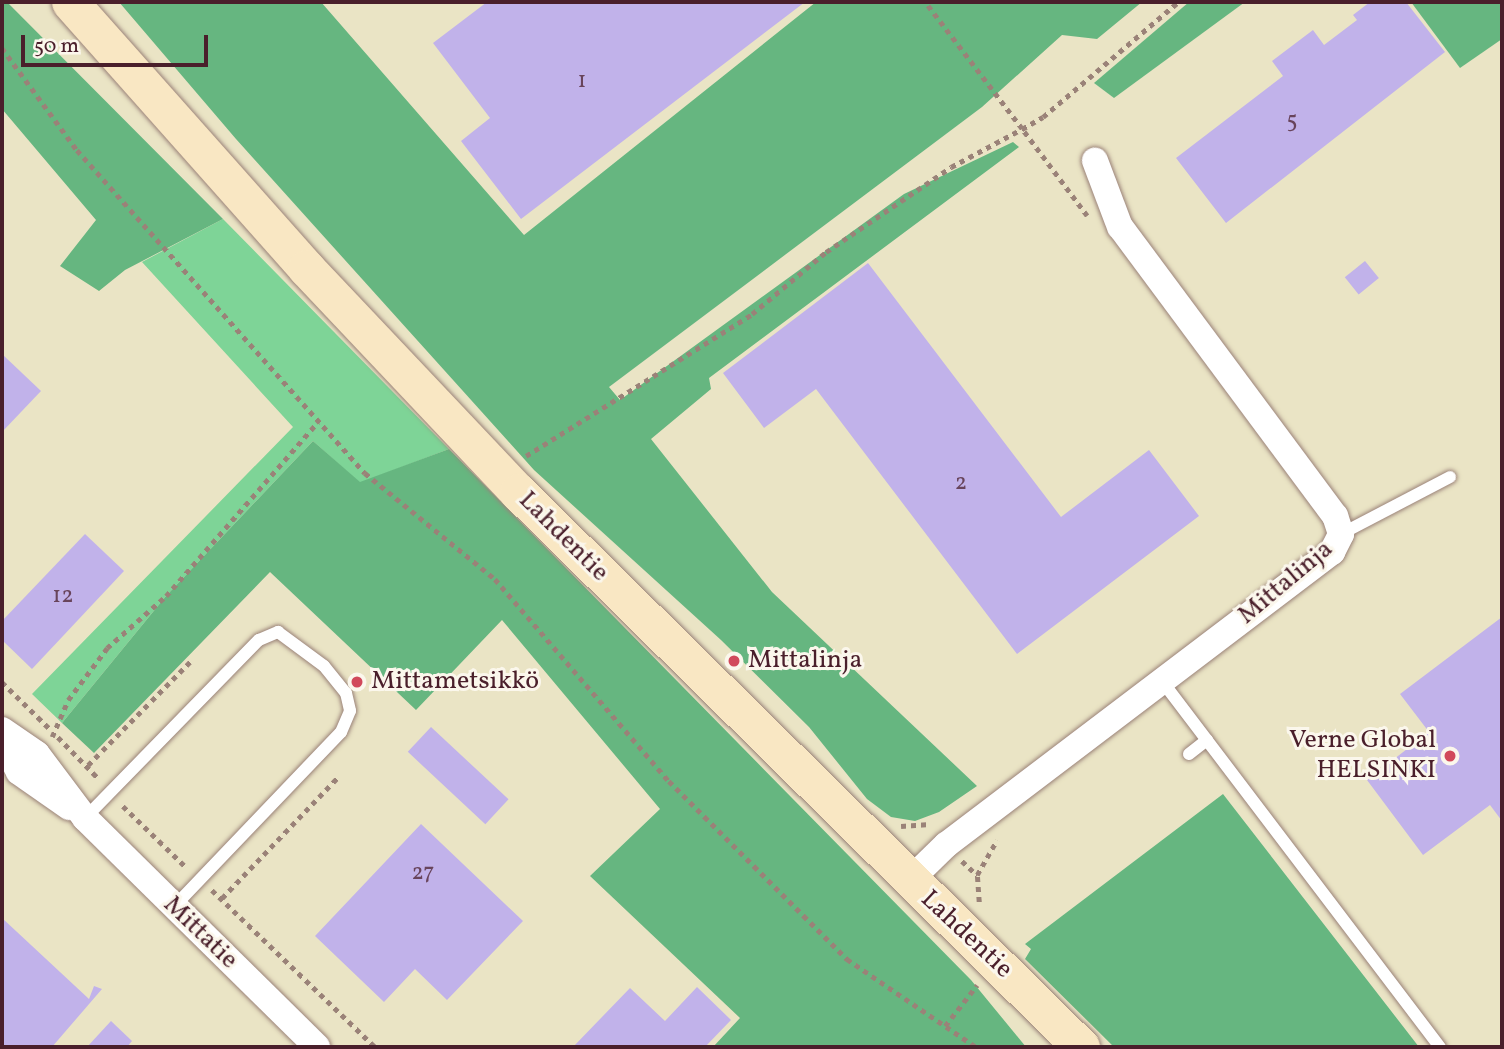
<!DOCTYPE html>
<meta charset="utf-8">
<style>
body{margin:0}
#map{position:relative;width:1504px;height:1049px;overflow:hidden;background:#eae4c5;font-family:Vollkorn,serif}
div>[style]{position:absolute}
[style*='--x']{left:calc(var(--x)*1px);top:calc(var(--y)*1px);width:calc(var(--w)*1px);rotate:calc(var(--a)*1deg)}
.green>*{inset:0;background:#7ed497}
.forest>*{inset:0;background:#66b680}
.building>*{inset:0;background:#c1b2ea;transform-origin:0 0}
.path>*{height:4.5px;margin-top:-2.25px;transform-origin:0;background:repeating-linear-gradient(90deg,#9a8278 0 5px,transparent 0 10px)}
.roads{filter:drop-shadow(0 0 2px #9a8278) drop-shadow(0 0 2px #9a8278)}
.service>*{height:12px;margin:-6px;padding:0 6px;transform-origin:6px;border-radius:6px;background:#fff}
.minor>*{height:26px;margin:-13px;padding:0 13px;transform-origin:13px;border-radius:13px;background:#fff}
.secondary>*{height:37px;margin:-18.5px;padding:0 18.5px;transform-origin:18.5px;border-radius:18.5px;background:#f9e7c3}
.dots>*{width:19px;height:19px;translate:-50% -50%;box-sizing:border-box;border:4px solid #fbf7ec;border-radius:50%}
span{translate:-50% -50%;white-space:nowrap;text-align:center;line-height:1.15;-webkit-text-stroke:6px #fbf7ec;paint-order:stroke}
.number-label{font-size:23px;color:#68445b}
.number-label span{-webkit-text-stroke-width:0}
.street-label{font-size:26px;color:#4a1f2b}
.poi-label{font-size:26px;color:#4a1f2b}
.left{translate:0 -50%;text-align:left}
.right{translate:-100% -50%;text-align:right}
.frame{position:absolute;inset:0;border:4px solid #4a1f2b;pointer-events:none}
.scale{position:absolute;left:21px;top:35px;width:187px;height:32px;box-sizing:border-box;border:4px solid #4a1f2b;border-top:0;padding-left:9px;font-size:21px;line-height:24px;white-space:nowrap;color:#4a1f2b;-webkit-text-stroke:5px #fbf7ec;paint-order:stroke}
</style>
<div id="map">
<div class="green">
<i style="clip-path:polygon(223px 219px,449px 449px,360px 483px,313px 441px,166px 596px,62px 723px,32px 694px,293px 427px,142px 262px)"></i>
</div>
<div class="forest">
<i style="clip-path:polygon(2px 2px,7px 2px,223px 219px,125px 270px,99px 291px,60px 266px,96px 220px,2px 109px)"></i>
<i style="clip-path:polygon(119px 2px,321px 2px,524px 235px,816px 2px,1142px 2px,1097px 39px,1062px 35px,982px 107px,609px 387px,620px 400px,904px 194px,1013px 142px,1019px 147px,709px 378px,711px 389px,651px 439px,772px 592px,977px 786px,939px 812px,915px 821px,891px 817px,867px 799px,809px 727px,721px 640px,534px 470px,236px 139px)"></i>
<i style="clip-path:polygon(1189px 2px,1245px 2px,1114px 98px,1094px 83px)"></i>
<i style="clip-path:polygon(1411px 2px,1502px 2px,1502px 39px,1460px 68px)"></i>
<i style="clip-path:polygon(313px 441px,360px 482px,449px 449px,971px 980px,1026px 1047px,713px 1047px,740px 1018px,590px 876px,660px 809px,502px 620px,416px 710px,270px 572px,94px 753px,62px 723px,166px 596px)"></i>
<i style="clip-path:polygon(1223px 794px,1419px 1047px,1114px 1047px,1025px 959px,1031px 949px,1025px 944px)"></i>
</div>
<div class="building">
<i style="clip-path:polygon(487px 2px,805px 2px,521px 219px,461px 141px,490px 118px,433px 43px)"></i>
<i style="clip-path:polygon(1370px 2px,1406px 2px,1445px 52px,1226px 223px,1176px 158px,1283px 76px,1272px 61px,1313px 30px,1324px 45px,1357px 20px,1353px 15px)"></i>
<i style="left:1365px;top:261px;width:22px;height:26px;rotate:51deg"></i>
<i style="clip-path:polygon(868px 263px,1061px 517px,1149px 450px,1199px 516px,1017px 654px,816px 389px,764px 428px,723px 373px)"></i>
<i style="clip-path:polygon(2px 354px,41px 391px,2px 432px)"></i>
<i style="clip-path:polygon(85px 534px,124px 571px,32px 669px,2px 640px,2px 621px)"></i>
<i style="clip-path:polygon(1502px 617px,1502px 821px,1490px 805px,1423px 855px,1367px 780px,1429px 732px,1400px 694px)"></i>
<i style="left:431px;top:727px;width:106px;height:34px;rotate:43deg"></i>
<i style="clip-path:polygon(421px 824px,523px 921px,447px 1000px,415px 969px,384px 1002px,315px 936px)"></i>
<i style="clip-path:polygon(2px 918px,89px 999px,94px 986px,102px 989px,52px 1047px,2px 1046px)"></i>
<i style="clip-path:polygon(697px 987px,731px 1020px,705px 1047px,573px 1047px,630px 988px,665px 1021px)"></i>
<i style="clip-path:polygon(111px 1021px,132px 1041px,127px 1047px,87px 1047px)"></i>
</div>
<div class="path">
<i style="--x:2;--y:48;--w:127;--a:53.7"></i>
<i style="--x:77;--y:150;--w:433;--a:48.3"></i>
<i style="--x:365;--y:473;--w:168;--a:39.2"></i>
<i style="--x:495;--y:579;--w:267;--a:49.3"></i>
<i style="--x:669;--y:781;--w:252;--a:45"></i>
<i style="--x:847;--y:959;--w:156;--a:34.3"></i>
<i style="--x:1087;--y:216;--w:109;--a:-126.8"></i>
<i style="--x:1022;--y:129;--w:24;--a:-30"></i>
<i style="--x:1043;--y:117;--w:177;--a:-40.4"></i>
<i style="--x:526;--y:456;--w:267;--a:-32.1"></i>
<i style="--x:752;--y:314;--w:97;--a:-40"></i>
<i style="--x:826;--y:252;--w:151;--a:-34.2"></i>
<i style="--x:951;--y:167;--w:81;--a:-28.2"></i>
<i style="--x:1022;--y:129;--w:160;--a:-127.4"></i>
<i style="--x:2;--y:682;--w:70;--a:44.4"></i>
<i style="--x:52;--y:737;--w:40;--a:-66.6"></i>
<i style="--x:68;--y:700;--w:65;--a:-53.1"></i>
<i style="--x:107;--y:648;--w:79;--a:-41.4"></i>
<i style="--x:166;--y:596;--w:231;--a:-48.9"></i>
<i style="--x:58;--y:737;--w:57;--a:45.7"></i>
<i style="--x:88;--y:765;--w:145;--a:-45.3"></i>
<i style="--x:123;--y:806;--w:89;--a:44.1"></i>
<i style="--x:901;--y:826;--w:29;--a:-4"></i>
<i style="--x:962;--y:861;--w:21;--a:43"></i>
<i style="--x:212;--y:890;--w:226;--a:43.9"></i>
<i style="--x:222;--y:898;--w:168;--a:-46.2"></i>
<i style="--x:979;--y:902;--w:27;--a:-94"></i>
<i style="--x:977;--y:875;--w:40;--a:-60.3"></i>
<i style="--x:945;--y:1026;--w:52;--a:-52"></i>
</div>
<div class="roads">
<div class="service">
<i style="--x:1341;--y:534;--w:123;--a:-27.6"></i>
<i style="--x:1162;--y:681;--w:460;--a:52.8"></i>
<i style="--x:1189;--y:754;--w:23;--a:-38"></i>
<i style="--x:85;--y:818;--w:249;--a:-45.7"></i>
<i style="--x:259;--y:640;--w:21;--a:-23"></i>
<i style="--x:278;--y:632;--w:57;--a:36.5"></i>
<i style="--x:324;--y:666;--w:35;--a:51"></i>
<i style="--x:346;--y:693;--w:18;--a:77"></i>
<i style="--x:350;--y:711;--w:23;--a:113"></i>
<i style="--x:341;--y:732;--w:242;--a:133.7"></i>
</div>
<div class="minor">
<i style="--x:2;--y:730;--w:42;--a:34.4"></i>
<i style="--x:37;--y:754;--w:80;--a:53.1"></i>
<i style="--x:85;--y:818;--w:326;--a:44.6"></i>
<i style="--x:2;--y:741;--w:35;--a:61"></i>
<i style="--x:19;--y:772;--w:61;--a:35"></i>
<i style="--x:909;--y:881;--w:52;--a:-44.2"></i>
<i style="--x:946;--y:845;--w:485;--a:-37.2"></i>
<i style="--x:1332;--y:552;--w:20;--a:-63"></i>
<i style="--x:1341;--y:534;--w:19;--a:-108"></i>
<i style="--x:1335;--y:516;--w:360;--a:-126.6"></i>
<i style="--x:1120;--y:227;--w:71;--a:-110.7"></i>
</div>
<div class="secondary">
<i style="--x:70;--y:2;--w:356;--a:48.4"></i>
<i style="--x:306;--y:268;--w:308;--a:46.6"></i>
<i style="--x:518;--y:492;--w:791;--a:44.59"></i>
</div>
</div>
<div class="dots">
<i style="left:734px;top:661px;background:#d1495b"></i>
<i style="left:357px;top:682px;background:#d1495b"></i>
<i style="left:1450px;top:756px;background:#d1495b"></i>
</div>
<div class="number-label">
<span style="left:582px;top:81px">1</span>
<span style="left:1292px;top:121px">5</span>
<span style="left:961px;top:483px">2</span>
<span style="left:63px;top:596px">12</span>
<span style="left:423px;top:873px">27</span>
</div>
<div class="street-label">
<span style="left:563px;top:537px;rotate:45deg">Lahdentie</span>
<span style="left:1286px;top:583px;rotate:-40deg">Mittalinja</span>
<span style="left:200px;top:933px;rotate:44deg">Mittatie</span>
<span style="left:966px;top:935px;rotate:43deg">Lahdentie</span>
</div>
<div class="poi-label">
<span class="left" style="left:748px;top:661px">Mittalinja</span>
<span class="left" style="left:371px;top:682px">Mittametsikkö</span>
<span class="right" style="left:1436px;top:756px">Verne Global<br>HELSINKI</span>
</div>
<div class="frame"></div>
<div class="scale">50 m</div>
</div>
